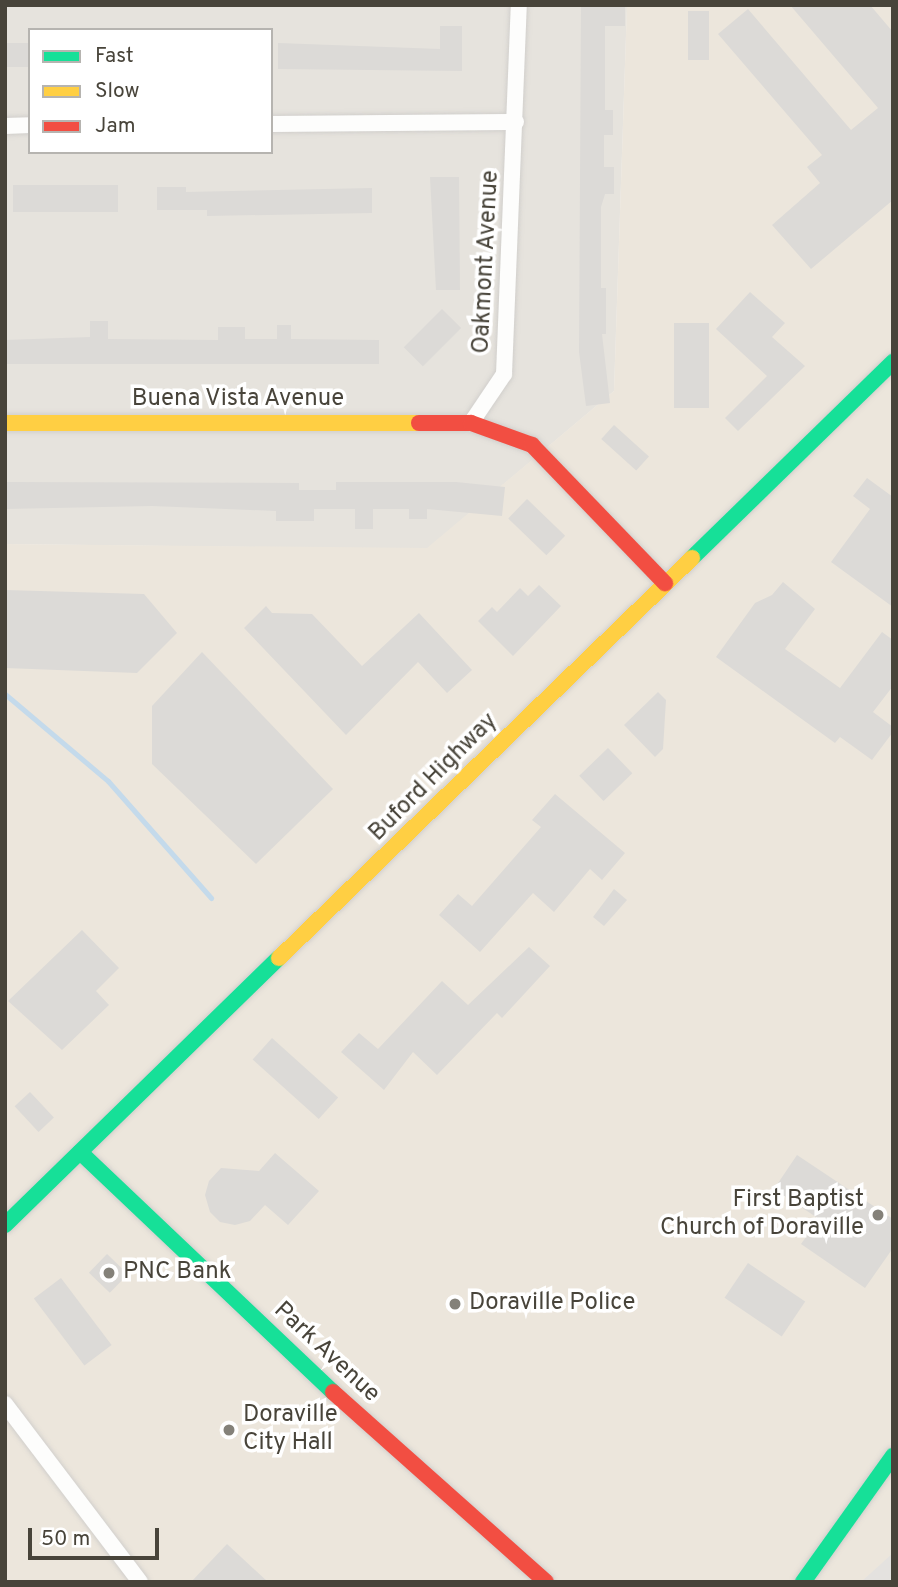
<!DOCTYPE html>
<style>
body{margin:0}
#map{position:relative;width:898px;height:1587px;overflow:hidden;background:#f3f1ee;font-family:Overpass,sans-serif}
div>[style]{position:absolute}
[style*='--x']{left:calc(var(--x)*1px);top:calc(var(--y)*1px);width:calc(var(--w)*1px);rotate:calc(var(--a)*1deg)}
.residential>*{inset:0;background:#e6e3dd}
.commercial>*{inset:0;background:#ece6dc}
.parking>*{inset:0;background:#e4e2df}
.stream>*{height:5px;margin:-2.5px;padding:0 2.5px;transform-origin:2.5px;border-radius:2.5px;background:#c4daeb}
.building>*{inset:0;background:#dcdad7;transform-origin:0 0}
.roads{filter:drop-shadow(0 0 2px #d1cfcc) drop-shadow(0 0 2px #d1cfcc)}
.street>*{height:16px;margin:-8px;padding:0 8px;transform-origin:8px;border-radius:8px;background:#fdfdfc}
.fast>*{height:16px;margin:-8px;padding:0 8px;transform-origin:8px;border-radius:8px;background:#16e098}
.slow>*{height:16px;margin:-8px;padding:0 8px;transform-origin:8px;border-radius:8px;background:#ffcf43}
.jam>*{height:16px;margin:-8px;padding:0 8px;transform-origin:8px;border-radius:8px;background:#f24e42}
.dots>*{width:19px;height:19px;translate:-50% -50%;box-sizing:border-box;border:4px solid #fff;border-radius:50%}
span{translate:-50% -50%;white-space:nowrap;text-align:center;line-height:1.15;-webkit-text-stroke:7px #fff;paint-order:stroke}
.street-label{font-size:24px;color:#48443a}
.poi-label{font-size:24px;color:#48443a}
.right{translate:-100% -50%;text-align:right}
.left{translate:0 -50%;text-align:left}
.frame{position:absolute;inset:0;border:7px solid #48443a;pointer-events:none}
.legend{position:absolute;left:28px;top:28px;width:245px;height:126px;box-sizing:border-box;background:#fff;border:2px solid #b6b4b0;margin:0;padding:9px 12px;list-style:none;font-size:21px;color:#48443a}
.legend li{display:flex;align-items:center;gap:14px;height:35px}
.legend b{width:35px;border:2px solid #b6b4b0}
.scale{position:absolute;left:28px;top:1528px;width:131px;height:32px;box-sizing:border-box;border:4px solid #48443a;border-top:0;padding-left:9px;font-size:21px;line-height:24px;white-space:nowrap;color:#48443a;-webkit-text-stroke:5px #fff;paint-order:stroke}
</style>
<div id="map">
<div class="residential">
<i style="clip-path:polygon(evenodd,5px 5px,627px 5px,614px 391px,427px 549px,5px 544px,5px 5px,30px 30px,271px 30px,271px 152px,30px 152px,30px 30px)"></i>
</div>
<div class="commercial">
<i style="clip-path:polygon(627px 5px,893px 5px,893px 1582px,5px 1582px,5px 544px,427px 548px,614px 391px)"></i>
</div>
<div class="parking">
<i style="clip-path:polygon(893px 1553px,893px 1582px,861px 1582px)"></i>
</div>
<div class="stream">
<i style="--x:5;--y:694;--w:135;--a:40.2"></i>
<i style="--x:108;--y:781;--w:156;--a:48.6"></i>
</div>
<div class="building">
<i style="clip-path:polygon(581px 5px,625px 5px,625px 26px,605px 26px,605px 110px,613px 110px,613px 135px,604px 135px,604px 167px,614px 167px,614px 194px,605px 194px,601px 207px,601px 288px,606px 288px,606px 334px,602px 334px,610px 403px,586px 406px,579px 352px)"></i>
<i style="clip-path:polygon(790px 5px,870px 5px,893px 32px,893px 200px,811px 269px,772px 225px,820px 183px,807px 167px,822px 155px,718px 34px,748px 9px,851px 130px,878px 108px)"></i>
<i style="left:688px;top:11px;width:21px;height:49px"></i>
<i style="clip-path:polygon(440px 26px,462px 26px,462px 71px,278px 69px,278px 43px,440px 49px)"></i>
<i style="left:5px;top:43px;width:25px;height:24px"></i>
<i style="clip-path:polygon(430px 177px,459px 177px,460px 290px,436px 290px)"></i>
<i style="left:118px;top:185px;width:27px;height:105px;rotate:90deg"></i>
<i style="clip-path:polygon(157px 187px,186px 187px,186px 192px,372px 188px,372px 213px,207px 216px,207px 210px,157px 210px)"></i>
<i style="clip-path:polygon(750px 292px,785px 323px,772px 337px,805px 366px,738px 431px,725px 418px,767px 376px,716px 329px)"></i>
<i style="left:442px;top:309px;width:27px;height:54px;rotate:45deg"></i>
<i style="clip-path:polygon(90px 321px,108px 321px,108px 339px,218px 340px,218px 327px,245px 327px,245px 339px,277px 339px,277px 325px,291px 325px,291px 339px,379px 340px,379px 364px,5px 364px,5px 340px,90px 337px)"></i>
<i style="left:674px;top:323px;width:35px;height:85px"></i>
<i style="left:614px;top:425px;width:47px;height:19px;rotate:42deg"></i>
<i style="clip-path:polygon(867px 478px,893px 497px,893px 607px,831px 562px,870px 509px,853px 496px)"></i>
<i style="clip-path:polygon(5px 482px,299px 483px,299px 490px,336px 490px,336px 482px,456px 482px,505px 487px,502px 516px,427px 509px,427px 519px,409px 519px,409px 509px,373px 509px,373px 529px,355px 529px,355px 509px,314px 509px,314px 521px,276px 521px,276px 511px,152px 506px,5px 509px)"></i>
<i style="left:527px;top:499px;width:53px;height:27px;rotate:44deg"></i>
<i style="clip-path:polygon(783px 582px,815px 609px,785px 649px,840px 688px,882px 632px,893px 640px,893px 686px,873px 712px,893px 727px,893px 732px,872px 760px,840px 737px,835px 743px,716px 657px,755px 603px,772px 595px)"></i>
<i style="clip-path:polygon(539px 585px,561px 606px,513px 656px,478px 621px,492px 607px,497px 612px,520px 588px,528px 596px)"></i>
<i style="clip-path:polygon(5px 590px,144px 594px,177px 633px,137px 673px,5px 668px)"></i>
<i style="clip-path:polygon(266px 606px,272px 613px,312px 614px,362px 666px,419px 613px,472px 670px,447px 693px,418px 662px,346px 735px,244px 628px)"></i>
<i style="clip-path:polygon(202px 652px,333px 789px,256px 864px,152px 764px,152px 706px)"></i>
<i style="clip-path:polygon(658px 692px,666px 700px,663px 749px,655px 757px,624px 725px)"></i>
<i style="left:608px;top:748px;width:35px;height:40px;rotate:46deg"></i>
<i style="clip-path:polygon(555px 794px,625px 853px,602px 880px,590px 869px,554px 912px,533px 893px,480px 952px,439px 915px,458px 894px,472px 906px,541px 827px,532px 820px)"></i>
<i style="clip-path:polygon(614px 889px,627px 900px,604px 926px,593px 917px)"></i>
<i style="clip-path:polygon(82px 930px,119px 968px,96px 991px,109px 1005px,62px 1050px,8px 1001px)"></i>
<i style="clip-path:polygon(529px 947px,550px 966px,502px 1018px,497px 1013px,437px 1075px,413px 1052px,384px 1090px,341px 1052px,359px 1033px,378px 1049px,442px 981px,468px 1005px)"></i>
<i style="left:272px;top:1038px;width:89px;height:29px;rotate:42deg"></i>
<i style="left:30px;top:1092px;width:35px;height:21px;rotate:47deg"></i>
<i style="clip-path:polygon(275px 1153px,319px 1191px,288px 1225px,265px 1205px,250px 1221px,235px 1225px,220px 1222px,210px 1212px,205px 1195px,209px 1181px,221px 1168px,259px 1171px)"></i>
<i style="clip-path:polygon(797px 1155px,893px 1219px,893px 1248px,865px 1288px,801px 1244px,819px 1219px,774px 1189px)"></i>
<i style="left:107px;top:1254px;width:29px;height:26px;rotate:44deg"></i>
<i style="left:748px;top:1263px;width:69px;height:42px;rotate:34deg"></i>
<i style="left:61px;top:1278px;width:84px;height:34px;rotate:53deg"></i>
<i style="clip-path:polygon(227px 1544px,268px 1582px,191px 1582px)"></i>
</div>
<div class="roads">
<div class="street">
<i style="--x:271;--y:124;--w:245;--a:-0.5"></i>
<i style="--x:5;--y:126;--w:25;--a:-2"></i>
<i style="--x:471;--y:423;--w:59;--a:-56"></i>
<i style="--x:504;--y:374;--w:369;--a:-87.7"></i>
<i style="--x:5;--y:1404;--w:223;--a:52.8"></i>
</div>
<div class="fast">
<i style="--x:692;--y:558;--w:281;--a:-44.3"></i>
<i style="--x:80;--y:1152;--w:349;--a:43.5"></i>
<i style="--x:5;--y:1225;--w:383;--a:-44.3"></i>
<i style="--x:803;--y:1582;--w:155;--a:-54.5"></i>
</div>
<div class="slow">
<i style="--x:5;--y:423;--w:414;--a:0"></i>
<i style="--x:279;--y:958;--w:575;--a:-44.08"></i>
</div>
<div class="jam">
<i style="--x:419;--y:423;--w:52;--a:0"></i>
<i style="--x:471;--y:423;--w:65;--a:19.8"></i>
<i style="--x:532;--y:445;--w:192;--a:46.1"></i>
<i style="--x:333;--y:1392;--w:285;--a:41.7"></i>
</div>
</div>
<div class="dots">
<i style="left:878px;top:1215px;background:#848179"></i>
<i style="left:109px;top:1273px;background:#848179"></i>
<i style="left:455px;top:1304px;background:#848179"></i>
<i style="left:229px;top:1430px;background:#848179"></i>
</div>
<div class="street-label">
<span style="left:487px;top:262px;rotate:-87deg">Oakmont Avenue</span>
<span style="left:238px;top:400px">Buena Vista Avenue</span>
<span style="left:434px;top:778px;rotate:-45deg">Buford Highway</span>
<span style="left:326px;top:1353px;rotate:43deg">Park Avenue</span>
</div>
<div class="poi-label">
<span class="right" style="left:864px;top:1215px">First Baptist<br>Church of Doraville</span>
<span class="left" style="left:123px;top:1273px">PNC Bank</span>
<span class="left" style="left:469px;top:1304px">Doraville Police</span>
<span class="left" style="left:243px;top:1430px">Doraville<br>City Hall</span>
</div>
<div class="frame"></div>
<ul class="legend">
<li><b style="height:9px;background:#16e098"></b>Fast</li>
<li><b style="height:9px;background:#ffcf43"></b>Slow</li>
<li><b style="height:9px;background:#f24e42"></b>Jam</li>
</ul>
<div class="scale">50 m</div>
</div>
